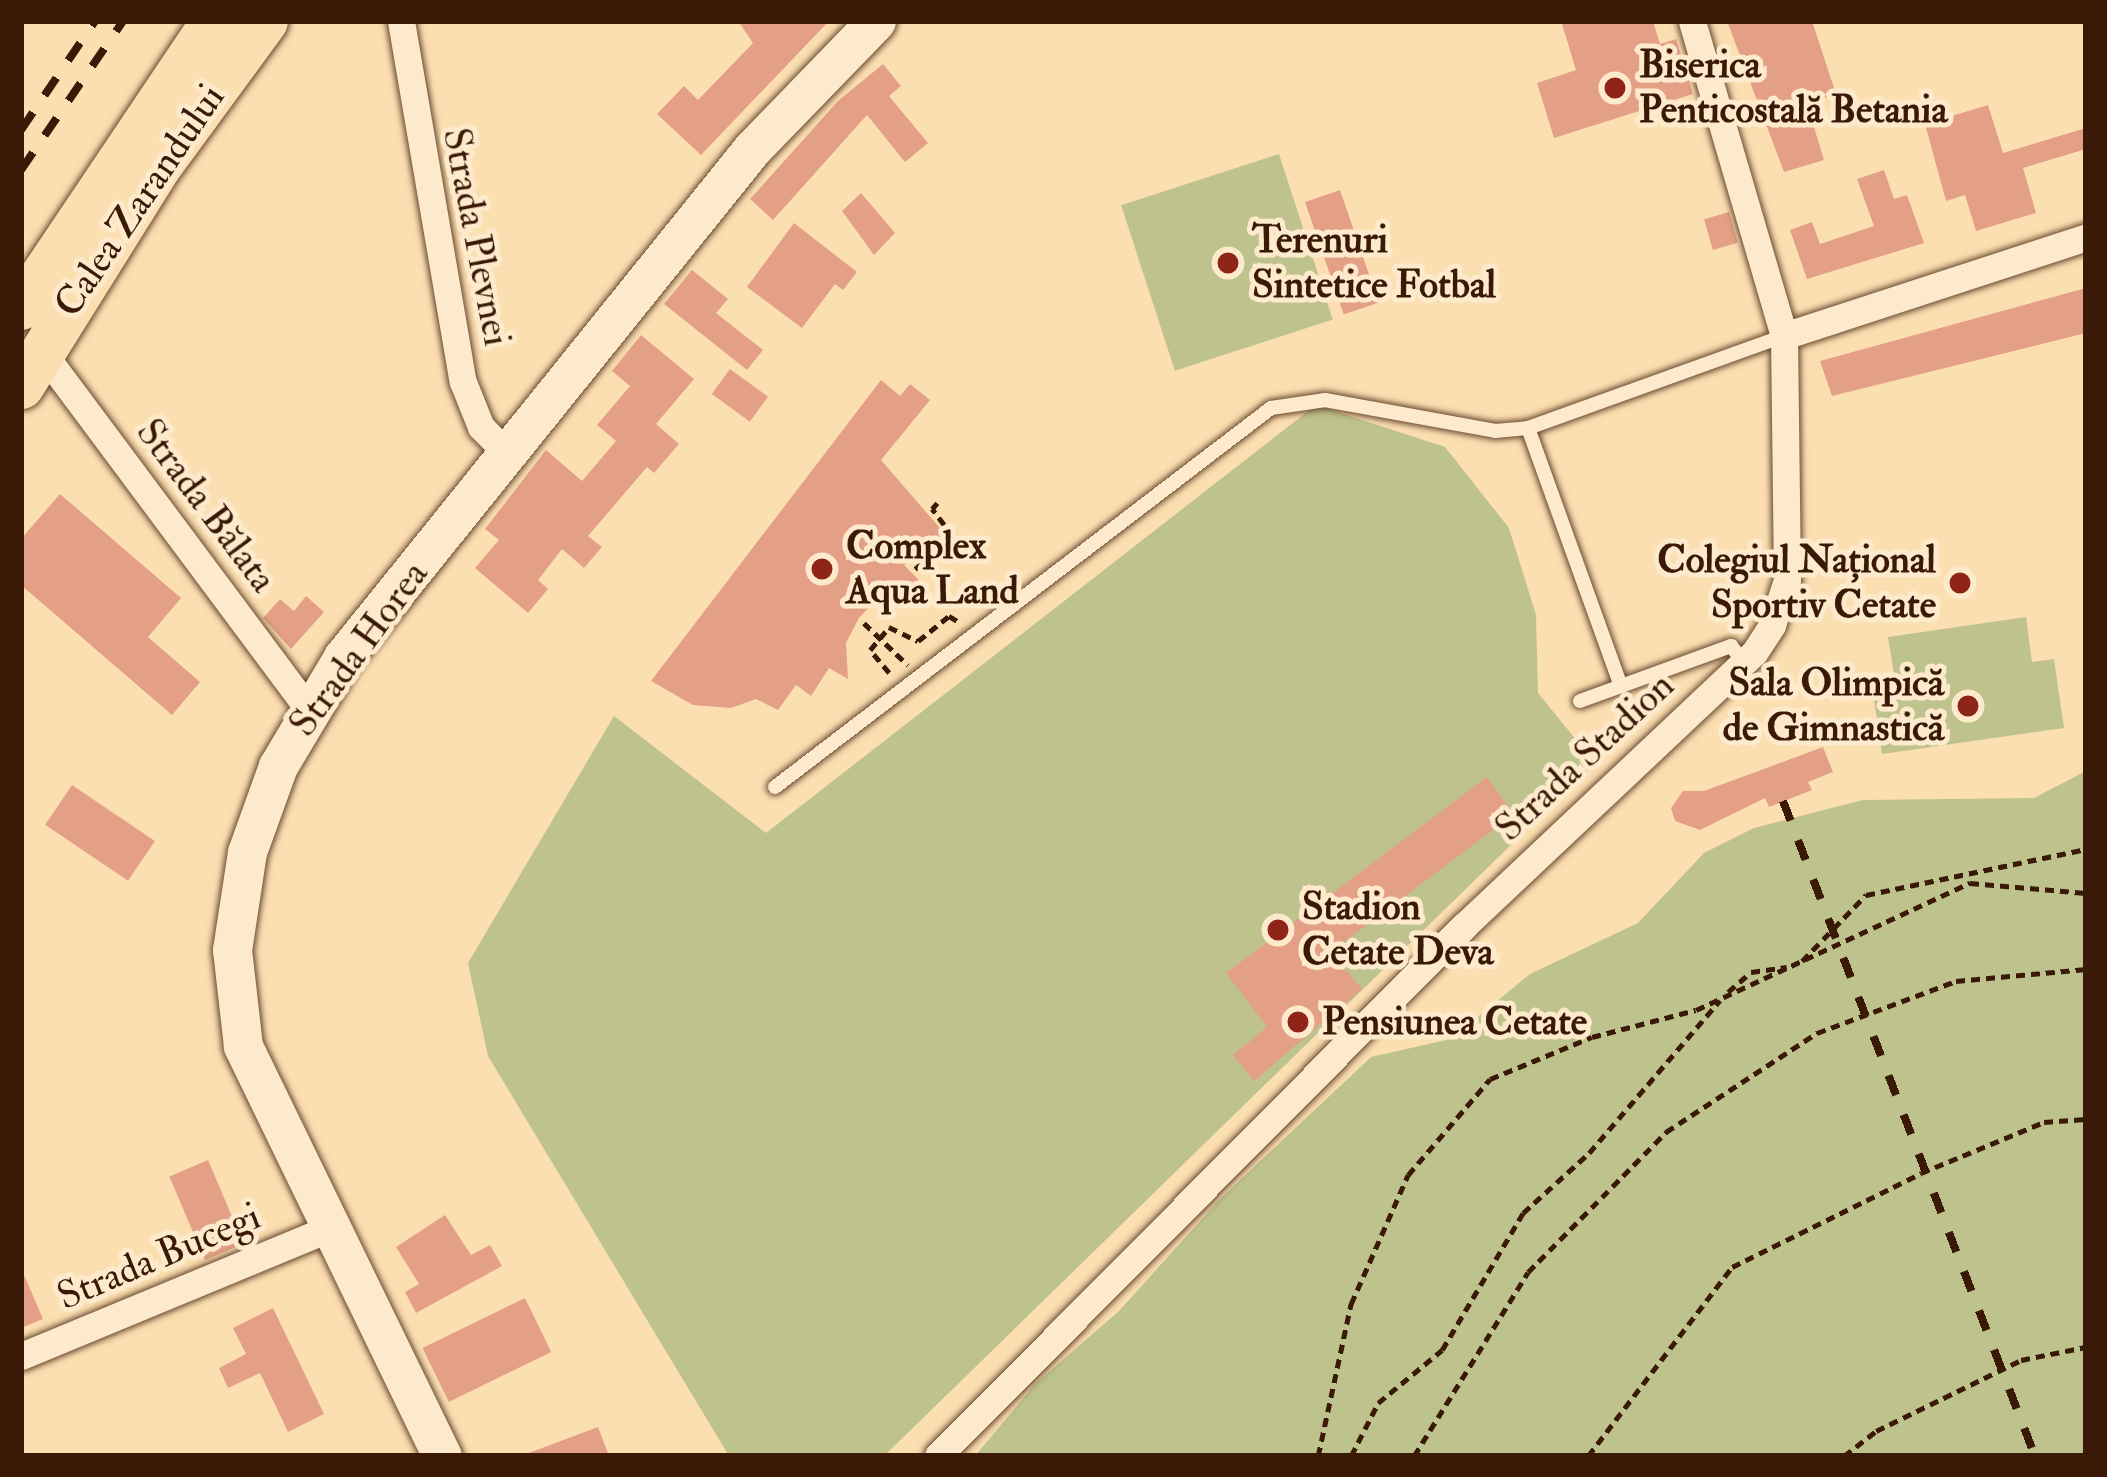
<!DOCTYPE html>
<meta charset="utf-8">
<style>
body{margin:0}
#map{position:relative;width:2107px;height:1477px;overflow:hidden;background:#fcdfb1;font-family:"IM FELL Double Pica",serif}
div>[style]{position:absolute}
[style*='--x']{left:calc(var(--x)*1px);top:calc(var(--y)*1px);width:calc(var(--w)*1px);rotate:calc(var(--a)*1deg)}
.green>*{inset:0;background:#bec28c;transform-origin:0 0}
.building>*{inset:0;background:#e4a087;transform-origin:0 0}
.path>*{height:4.5px;margin-top:-2.25px;transform-origin:0;background:repeating-linear-gradient(90deg,#3a1906 0 9px,transparent 0 15px)}
.roads{filter:drop-shadow(0 0 3px #6a4a31) drop-shadow(0 0 3px #6a4a31)}
.lane>*{height:14px;margin:-7px;padding:0 7px;transform-origin:7px;border-radius:7px;background:#fdeacc}
.street>*{height:27px;margin:-13.5px;padding:0 13.5px;transform-origin:13.5px;border-radius:13.5px;background:#fdeacc}
.secondary>*{height:39px;margin:-19.5px;padding:0 19.5px;transform-origin:19.5px;border-radius:19.5px;background:#fdeacc}
.primary>*{height:45px;margin:-22.5px;padding:0 22.5px;transform-origin:22.5px;border-radius:22.5px;background:#fcdfb1}
.rail>*{height:8px;margin-top:-4px;transform-origin:0;background:repeating-linear-gradient(90deg,#3a1906 0 21px,transparent 0 42px)}
.dots>*{width:33px;height:33px;translate:-50% -50%;box-sizing:border-box;border:6px solid #fdeacc;border-radius:50%}
span{translate:-50% -50%;white-space:nowrap;text-align:center;line-height:1.15;-webkit-text-stroke:10px #fdeacc;paint-order:stroke}
.poi-label{font-size:39px;color:#3a1906;font-weight:700}
.left{translate:0 -50%;text-align:left}
.right{translate:-100% -50%;text-align:right}
.street-label{font-size:39px;color:#3a1906}
.frame{position:absolute;inset:0;border:24px solid #3a1906;pointer-events:none}
</style>
<div id="map">
<div class="green">
<i style="left:1279px;top:154px;width:174px;height:166px;rotate:72deg"></i>
<i style="clip-path:polygon(1316px 405px,1445px 447px,1509px 528px,1536px 615px,1538px 693px,1595px 763px,884px 1456px,729px 1456px,488px 1056px,468px 963px,614px 716px,766px 833px)"></i>
<i style="clip-path:polygon(2026px 617px,2032px 662px,2054px 659px,2064px 728px,1882px 754px,1872px 685px,1895px 681px,1888px 637px)"></i>
<i style="clip-path:polygon(2086px 771px,2086px 1456px,975px 1456px,1035px 1384px,1119px 1311px,1221px 1198px,1371px 1057px,1451px 1039px,1530px 974px,1638px 923px,1704px 853px,1754px 828px,1863px 800px,2034px 798px)"></i>
</div>
<div class="building">
<i style="clip-path:polygon(738px 21px,829px 21px,701px 155px,657px 114px,684px 86px,698px 100px,753px 43px)"></i>
<i style="clip-path:polygon(1561px 21px,1653px 21px,1660px 44px,1676px 39px,1693px 94px,1554px 138px,1537px 83px,1576px 70px)"></i>
<i style="clip-path:polygon(1727px 21px,1812px 21px,1836px 94px,1807px 104px,1824px 160px,1784px 172px)"></i>
<i style="clip-path:polygon(883px 64px,901px 86px,889px 96px,928px 143px,905px 162px,867px 115px,773px 220px,750px 199px,838px 101px)"></i>
<i style="clip-path:polygon(1988px 105px,2003px 153px,2086px 128px,2086px 149px,2023px 168px,2036px 213px,1976px 231px,1965px 195px,1946px 201px,1925px 124px)"></i>
<i style="clip-path:polygon(1884px 170px,1894px 199px,1907px 195px,1924px 243px,1807px 279px,1790px 230px,1812px 222px,1820px 244px,1874px 226px,1857px 179px)"></i>
<i style="left:1340px;top:190px;width:119px;height:37px;rotate:71deg"></i>
<i style="clip-path:polygon(861px 193px,895px 233px,874px 255px,842px 211px)"></i>
<i style="left:1729px;top:212px;width:32px;height:26px;rotate:74deg"></i>
<i style="clip-path:polygon(794px 223px,857px 272px,843px 290px,835px 284px,802px 328px,747px 287px)"></i>
<i style="clip-path:polygon(692px 270px,728px 299px,716px 313px,763px 350px,747px 370px,664px 304px)"></i>
<i style="clip-path:polygon(2086px 288px,2086px 333px,1832px 396px,1820px 361px)"></i>
<i style="clip-path:polygon(641px 335px,694px 379px,656px 424px,679px 444px,654px 473px,647px 467px,588px 536px,602px 547px,584px 568px,562px 549px,538px 580px,548px 589px,528px 613px,475px 568px,499px 540px,485px 529px,546px 450px,582px 481px,616px 441px,597px 425px,630px 386px,612px 371px)"></i>
<i style="left:730px;top:369px;width:47px;height:31px;rotate:36deg"></i>
<i style="clip-path:polygon(881px 380px,900px 396px,910px 384px,930px 400px,881px 460px,945px 534px,904px 565px,919px 580px,877px 599px,859px 618px,846px 643px,848px 679px,829px 668px,811px 696px,796px 685px,778px 710px,756px 699px,731px 708px,693px 705px,651px 681px)"></i>
<i style="clip-path:polygon(60px 494px,181px 598px,148px 637px,200px 682px,172px 715px,21px 585px,21px 539px)"></i>
<i style="clip-path:polygon(306px 596px,324px 612px,291px 649px,263px 618px,280px 599px,294px 611px)"></i>
<i style="clip-path:polygon(1823px 747px,1833px 772px,1808px 782px,1812px 790px,1769px 807px,1765px 798px,1700px 830px,1675px 821px,1671px 808px,1683px 791px,1704px 791px)"></i>
<i style="clip-path:polygon(1487px 777px,1514px 814px,1331px 952px,1362px 989px,1254px 1081px,1233px 1055px,1267px 1027px,1226px 973px)"></i>
<i style="left:72px;top:785px;width:100px;height:48px;rotate:34deg"></i>
<i style="left:208px;top:1160px;width:91px;height:42px;rotate:67deg"></i>
<i style="clip-path:polygon(445px 1215px,471px 1255px,490px 1245px,502px 1266px,416px 1313px,405px 1292px,419px 1284px,396px 1247px)"></i>
<i style="clip-path:polygon(21px 1268px,43px 1319px,21px 1328px)"></i>
<i style="left:525px;top:1298px;width:60px;height:114px;rotate:64deg"></i>
<i style="clip-path:polygon(273px 1308px,324px 1414px,288px 1432px,260px 1373px,228px 1388px,219px 1368px,246px 1354px,233px 1328px)"></i>
<i style="clip-path:polygon(598px 1427px,609px 1456px,526px 1456px,526px 1454px)"></i>
</div>
<div class="path">
<i style="--x:915;--y:569;--w:50;--a:-40.1"></i>
<i style="--x:953;--y:537;--w:35;--a:-127"></i>
<i style="--x:932;--y:509;--w:8;--a:-50"></i>
<i style="--x:864;--y:623;--w:61;--a:43.7"></i>
<i style="--x:889;--y:673;--w:30;--a:-130"></i>
<i style="--x:870;--y:650;--w:30;--a:-50"></i>
<i style="--x:889;--y:627;--w:32;--a:26"></i>
<i style="--x:918;--y:641;--w:40;--a:-39"></i>
<i style="--x:949;--y:616;--w:12;--a:31"></i>
<i style="--x:1802;--y:961;--w:92;--a:-45.9"></i>
<i style="--x:1866;--y:895;--w:225;--a:-11.8"></i>
<i style="--x:1728;--y:992;--w:30;--a:-41"></i>
<i style="--x:1751;--y:972;--w:36;--a:-8"></i>
<i style="--x:1318;--y:1456;--w:156;--a:-77.8"></i>
<i style="--x:1351;--y:1304;--w:141;--a:-66.2"></i>
<i style="--x:1408;--y:1175;--w:126;--a:-49.5"></i>
<i style="--x:1490;--y:1079;--w:110;--a:-22.4"></i>
<i style="--x:1592;--y:1037;--w:107;--a:-14.6"></i>
<i style="--x:1696;--y:1010;--w:302;--a:-24.9"></i>
<i style="--x:1970;--y:883;--w:116;--a:4.9"></i>
<i style="--x:1351;--y:1456;--w:59;--a:-63"></i>
<i style="--x:1378;--y:1403;--w:83;--a:-39.6"></i>
<i style="--x:1442;--y:1350;--w:159;--a:-59.4"></i>
<i style="--x:1523;--y:1213;--w:89;--a:-42.3"></i>
<i style="--x:1589;--y:1153;--w:201;--a:-49.4"></i>
<i style="--x:1414;--y:1456;--w:216;--a:-58.2"></i>
<i style="--x:1528;--y:1272;--w:197;--a:-45.4"></i>
<i style="--x:1666;--y:1132;--w:181;--a:-33.3"></i>
<i style="--x:1817;--y:1033;--w:148;--a:-20.5"></i>
<i style="--x:1956;--y:981;--w:131;--a:-5.3"></i>
<i style="--x:1588;--y:1456;--w:238;--a:-52.7"></i>
<i style="--x:1732;--y:1267;--w:211;--a:-26.4"></i>
<i style="--x:1921;--y:1173;--w:133;--a:-22.5"></i>
<i style="--x:2044;--y:1122;--w:42;--a:-4.1"></i>
<i style="--x:1844;--y:1456;--w:41;--a:-38"></i>
<i style="--x:1876;--y:1431;--w:161;--a:-26.1"></i>
<i style="--x:2021;--y:1360;--w:66;--a:-11.3"></i>
</div>
<div class="roads">
<div class="lane">
<i style="--x:1528;--y:428;--w:274;--a:70.2"></i>
<i style="--x:1580;--y:701;--w:161;--a:-20"></i>
<i style="--x:1731;--y:646;--w:21;--a:51"></i>
<i style="--x:775;--y:787;--w:624;--a:-37.38"></i>
<i style="--x:1271;--y:408;--w:55;--a:-8.4"></i>
<i style="--x:1325;--y:400;--w:173;--a:10.3"></i>
<i style="--x:1495;--y:431;--w:33;--a:-5"></i>
<i style="--x:1528;--y:428;--w:272;--a:-19.8"></i>
</div>
<div class="street">
<i style="--x:401;--y:21;--w:366;--a:80.3"></i>
<i style="--x:463;--y:382;--w:48;--a:68.2"></i>
<i style="--x:481;--y:427;--w:38;--a:45"></i>
<i style="--x:1784;--y:336;--w:318;--a:-18.1"></i>
<i style="--x:40;--y:349;--w:450;--a:53.3"></i>
<i style="--x:21;--y:1356;--w:331;--a:-22.5"></i>
<i style="--x:938;--y:1456;--w:747;--a:-45.22"></i>
<i style="--x:1464;--y:926;--w:398;--a:-43.3"></i>
<i style="--x:1754;--y:653;--w:33;--a:-57"></i>
<i style="--x:1772;--y:625;--w:47;--a:-71.6"></i>
<i style="--x:1787;--y:580;--w:244;--a:-90.7"></i>
<i style="--x:1784;--y:336;--w:328;--a:-106.3"></i>
</div>
<div class="secondary">
<i style="--x:442;--y:1456;--w:456;--a:-115.9"></i>
<i style="--x:243;--y:1046;--w:97;--a:-96.5"></i>
<i style="--x:232;--y:950;--w:99;--a:-81.3"></i>
<i style="--x:247;--y:852;--w:91;--a:-70.2"></i>
<i style="--x:278;--y:766;--w:127;--a:-59.2"></i>
<i style="--x:343;--y:657;--w:652;--a:-51.16"></i>
<i style="--x:752;--y:149;--w:178;--a:-45.9"></i>
</div>
<div class="primary">
<i style="--x:21;--y:307;--w:344;--a:-56.1"></i>
<i style="--x:21;--y:386;--w:258;--a:-58"></i>
<i style="--x:158;--y:167;--w:181;--a:-53.8"></i>
</div>
</div>
<div class="rail">
<i style="--x:21;--y:130;--w:132;--a:-55.8"></i>
<i style="--x:21;--y:170;--w:181;--a:-55.6"></i>
<i style="--x:1783;--y:801;--w:702;--a:68.96"></i>
</div>
<div class="dots">
<i style="left:1615px;top:88px;background:#8f2418"></i>
<i style="left:1228px;top:263px;background:#8f2418"></i>
<i style="left:822px;top:569px;background:#8f2418"></i>
<i style="left:1960px;top:583px;background:#8f2418"></i>
<i style="left:1968px;top:706px;background:#8f2418"></i>
<i style="left:1278px;top:930px;background:#8f2418"></i>
<i style="left:1298px;top:1022px;background:#8f2418"></i>
</div>
<div class="poi-label">
<span class="left" style="left:1639px;top:88px">Biserica<br>Penticostală Betania</span>
<span class="left" style="left:1252px;top:263px">Terenuri<br>Sintetice Fotbal</span>
<span class="left" style="left:846px;top:569px">Complex<br>Aqua Land</span>
<span class="right" style="left:1936px;top:583px">Colegiul Național<br>Sportiv Cetate</span>
<span class="right" style="left:1944px;top:706px">Sala Olimpică<br>de Gimnastică</span>
<span class="left" style="left:1302px;top:930px">Stadion<br>Cetate Deva</span>
<span class="left" style="left:1322px;top:1022px">Pensiunea Cetate</span>
</div>
<div class="street-label">
<span style="left:140px;top:201px;rotate:-56deg">Calea Zarandului</span>
<span style="left:476px;top:237px;rotate:79deg">Strada Plevnei</span>
<span style="left:206px;top:506px;rotate:53deg">Strada Bălata</span>
<span style="left:359px;top:649px;rotate:-54deg">Strada Horea</span>
<span style="left:1585px;top:757px;rotate:-43deg">Strada Stadion</span>
<span style="left:159px;top:1257px;rotate:-23deg">Strada Bucegi</span>
</div>
<div class="frame"></div>
</div>
